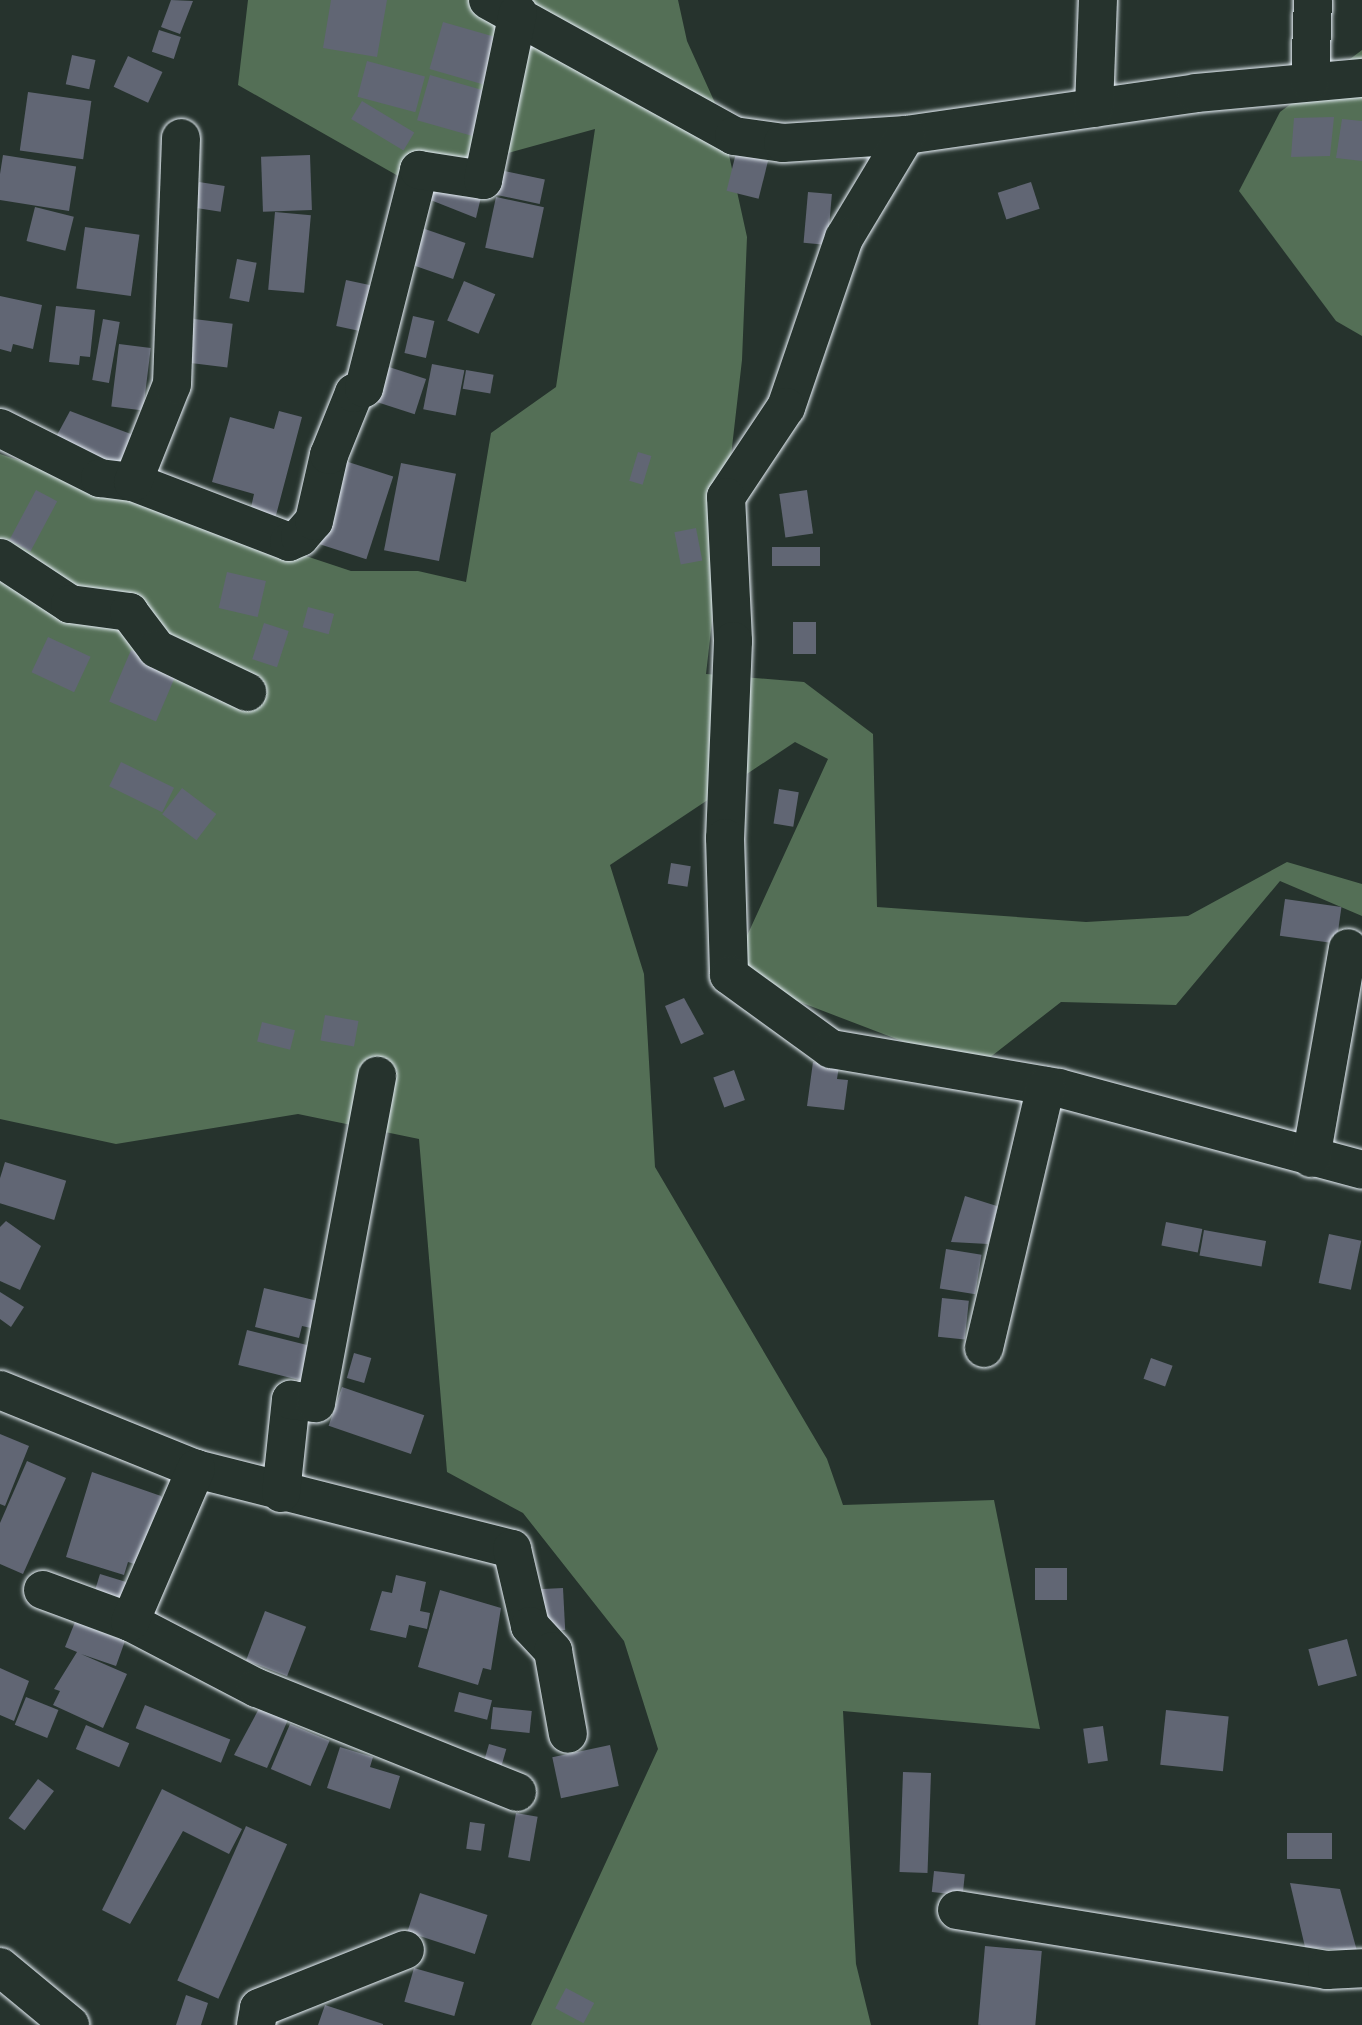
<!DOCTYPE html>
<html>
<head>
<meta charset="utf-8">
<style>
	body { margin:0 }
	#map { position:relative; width:1362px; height:2025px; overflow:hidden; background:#26332d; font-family:"Balsamiq Sans",sans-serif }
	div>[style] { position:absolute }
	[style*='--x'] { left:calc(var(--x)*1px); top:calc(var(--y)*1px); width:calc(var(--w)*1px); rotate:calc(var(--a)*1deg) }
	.green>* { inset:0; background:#546f56 }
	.building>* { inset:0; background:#616674; transform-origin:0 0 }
	.roads { filter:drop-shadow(0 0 2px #e8f1f8) drop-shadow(0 0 2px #e8f1f8) }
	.street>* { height:38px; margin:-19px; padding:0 19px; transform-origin:19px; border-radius:19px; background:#26332d }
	span { translate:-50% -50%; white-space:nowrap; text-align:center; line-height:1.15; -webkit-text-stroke:10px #26332d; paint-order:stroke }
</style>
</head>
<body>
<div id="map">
	<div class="green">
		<i style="clip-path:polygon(248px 0,678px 0,687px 41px,720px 114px,747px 237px,742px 360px,706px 674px,804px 682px,873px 734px,877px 907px,1086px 922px,1188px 916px,1287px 862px,1362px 884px,1362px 916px,1280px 881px,1176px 1005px,1061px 1002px,975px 1069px,729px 975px,828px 759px,795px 742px,610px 865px,644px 974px,655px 1167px,827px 1459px,843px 1505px,994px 1500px,1040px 1729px,843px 1711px,856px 1964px,871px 2025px,531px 2025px,658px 1749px,624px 1641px,523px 1513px,447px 1472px,419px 1139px,298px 1114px,116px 1144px,0 1119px,0 454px,351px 571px,418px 571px,466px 582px,491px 433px,556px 387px,595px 129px,407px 181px,238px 85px)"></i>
		<i style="clip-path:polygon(1362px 50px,1362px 336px,1336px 321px,1239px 191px,1280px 112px)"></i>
	</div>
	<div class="building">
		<i style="clip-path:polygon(171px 0,193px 1px,180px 34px,161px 27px)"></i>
		<i style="clip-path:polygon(331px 0,387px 0,377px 57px,323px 48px)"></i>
		<i style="left:443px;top:22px;width:58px;height:49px;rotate:16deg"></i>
		<i style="left:159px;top:30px;width:23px;height:23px;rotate:18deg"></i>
		<i style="left:72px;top:55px;width:24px;height:30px;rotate:12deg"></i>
		<i style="left:128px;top:56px;width:38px;height:34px;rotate:25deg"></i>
		<i style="left:367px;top:61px;width:60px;height:37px;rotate:15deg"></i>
		<i style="left:430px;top:75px;width:66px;height:47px;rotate:16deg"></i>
		<i style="left:28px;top:92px;width:64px;height:59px;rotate:8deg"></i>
		<i style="left:362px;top:101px;width:61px;height:21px;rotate:31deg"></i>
		<i style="clip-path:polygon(1334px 117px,1330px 156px,1291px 157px,1294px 118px)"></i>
		<i style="clip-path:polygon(1342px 119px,1362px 121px,1362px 161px,1336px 158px)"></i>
		<i style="left:736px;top:153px;width:33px;height:39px;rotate:14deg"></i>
		<i style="left:3px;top:155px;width:74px;height:45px;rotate:9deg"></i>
		<i style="left:310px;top:155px;width:55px;height:49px;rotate:88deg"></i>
		<i style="left:495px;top:169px;width:51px;height:25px;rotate:12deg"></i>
		<i style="left:199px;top:182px;width:26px;height:26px;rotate:9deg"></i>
		<i style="left:1031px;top:182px;width:28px;height:35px;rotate:72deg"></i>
		<i style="clip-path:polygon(426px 183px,481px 197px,476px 218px,423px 197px)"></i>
		<i style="left:808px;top:192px;width:24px;height:51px;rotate:5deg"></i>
		<i style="left:496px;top:197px;width:49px;height:52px;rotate:12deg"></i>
		<i style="left:35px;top:207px;width:40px;height:35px;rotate:14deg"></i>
		<i style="left:275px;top:212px;width:36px;height:78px;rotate:5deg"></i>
		<i style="left:85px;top:227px;width:55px;height:62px;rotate:8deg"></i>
		<i style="left:422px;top:228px;width:46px;height:38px;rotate:19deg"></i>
		<i style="left:237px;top:259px;width:20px;height:40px;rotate:11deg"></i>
		<i style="left:346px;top:280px;width:30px;height:47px;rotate:12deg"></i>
		<i style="left:464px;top:281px;width:34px;height:43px;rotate:23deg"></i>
		<i style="clip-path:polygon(0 296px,42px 305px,33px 349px,13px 344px,11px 352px,0 349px)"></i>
		<i style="clip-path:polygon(56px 306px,95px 310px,90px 357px,80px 356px,79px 365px,49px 362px)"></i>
		<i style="left:413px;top:316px;width:22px;height:38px;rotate:13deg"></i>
		<i style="left:186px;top:318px;width:47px;height:44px;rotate:7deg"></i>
		<i style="left:103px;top:319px;width:17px;height:62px;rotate:10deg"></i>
		<i style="left:119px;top:344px;width:32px;height:63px;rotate:7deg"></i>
		<i style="left:432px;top:364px;width:33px;height:46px;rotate:11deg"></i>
		<i style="left:389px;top:367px;width:39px;height:37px;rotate:18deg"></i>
		<i style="left:466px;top:370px;width:28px;height:19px;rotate:10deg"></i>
		<i style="clip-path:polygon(70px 411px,144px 439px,129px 474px,50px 448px)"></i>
		<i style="clip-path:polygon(279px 411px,302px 417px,275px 519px,250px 512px,254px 494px,212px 482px,230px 417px,274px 429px)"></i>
		<i style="left:638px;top:452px;width:14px;height:30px;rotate:17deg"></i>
		<i style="left:339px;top:459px;width:57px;height:87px;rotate:18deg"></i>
		<i style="left:401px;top:463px;width:56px;height:89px;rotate:11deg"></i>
		<i style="left:36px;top:490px;width:24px;height:57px;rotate:28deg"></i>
		<i style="left:807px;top:490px;width:44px;height:28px;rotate:82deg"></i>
		<i style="left:696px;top:528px;width:33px;height:22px;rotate:79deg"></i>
		<i style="left:772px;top:547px;width:48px;height:19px"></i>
		<i style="left:227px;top:572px;width:40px;height:37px;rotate:13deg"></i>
		<i style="left:308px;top:607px;width:27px;height:21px;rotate:15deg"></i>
		<i style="left:793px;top:622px;width:23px;height:32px"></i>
		<i style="left:264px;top:623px;width:26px;height:38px;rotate:18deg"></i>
		<i style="left:48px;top:637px;width:47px;height:39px;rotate:25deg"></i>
		<i style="left:131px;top:650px;width:51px;height:56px;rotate:23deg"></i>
		<i style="left:121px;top:762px;width:59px;height:27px;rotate:26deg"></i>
		<i style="left:182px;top:788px;width:43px;height:33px;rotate:37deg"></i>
		<i style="left:779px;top:789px;width:20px;height:35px;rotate:9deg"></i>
		<i style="left:671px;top:863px;width:20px;height:21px;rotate:9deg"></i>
		<i style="left:1285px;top:899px;width:57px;height:37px;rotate:8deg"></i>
		<i style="clip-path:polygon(684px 998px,704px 1034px,681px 1044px,665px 1006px)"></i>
		<i style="left:325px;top:1015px;width:34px;height:26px;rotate:10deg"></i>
		<i style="left:262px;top:1022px;width:34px;height:20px;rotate:14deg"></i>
		<i style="clip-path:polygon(813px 1062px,839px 1066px,837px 1079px,848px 1080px,844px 1110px,807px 1106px)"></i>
		<i style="left:734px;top:1070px;width:32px;height:22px;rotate:70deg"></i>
		<i style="left:5px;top:1162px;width:64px;height:41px;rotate:17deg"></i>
		<i style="clip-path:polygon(965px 1196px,1000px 1207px,988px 1244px,951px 1242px)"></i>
		<i style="clip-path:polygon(6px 1221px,41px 1246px,20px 1290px,0 1281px,0 1227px)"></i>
		<i style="left:1166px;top:1222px;width:37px;height:24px;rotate:11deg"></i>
		<i style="left:1204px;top:1230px;width:63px;height:26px;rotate:10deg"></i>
		<i style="left:1329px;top:1234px;width:33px;height:50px;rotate:12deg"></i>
		<i style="left:946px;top:1249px;width:36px;height:40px;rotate:9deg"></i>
		<i style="clip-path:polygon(264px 1288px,318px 1301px,311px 1328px,302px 1326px,299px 1338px,255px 1327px)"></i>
		<i style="clip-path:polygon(0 1292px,24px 1307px,11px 1327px,0 1319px)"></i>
		<i style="left:942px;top:1298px;width:27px;height:39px;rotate:6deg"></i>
		<i style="left:247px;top:1330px;width:69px;height:36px;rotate:14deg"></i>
		<i style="left:354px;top:1353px;width:18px;height:26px;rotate:16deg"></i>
		<i style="left:1151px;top:1358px;width:23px;height:22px;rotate:20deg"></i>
		<i style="left:342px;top:1387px;width:87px;height:41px;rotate:19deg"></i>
		<i style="clip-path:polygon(0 1434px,29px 1446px,5px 1506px,0 1504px)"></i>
		<i style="clip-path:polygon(27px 1461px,66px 1478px,23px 1574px,0 1564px,0 1523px)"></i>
		<i style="clip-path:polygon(92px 1472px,161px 1496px,168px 1512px,151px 1569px,128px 1562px,124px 1575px,66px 1557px)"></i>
		<i style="left:1035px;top:1568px;width:32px;height:32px"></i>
		<i style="left:100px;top:1574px;width:41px;height:27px;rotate:17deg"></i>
		<i style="clip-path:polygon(396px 1575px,426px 1582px,420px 1611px,430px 1613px,427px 1629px,409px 1625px,406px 1638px,370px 1630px,382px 1591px,392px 1593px)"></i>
		<i style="left:563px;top:1588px;width:42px;height:35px;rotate:87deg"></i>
		<i style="clip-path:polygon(440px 1590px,501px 1608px,491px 1670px,483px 1668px,478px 1685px,418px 1667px)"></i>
		<i style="left:265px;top:1611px;width:44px;height:53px;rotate:21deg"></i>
		<i style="clip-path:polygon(75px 1622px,125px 1641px,116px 1666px,81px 1654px,127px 1674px,103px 1728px,53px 1705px,60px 1691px,54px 1689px,77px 1652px,65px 1647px)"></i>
		<i style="left:1347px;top:1639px;width:38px;height:40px;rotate:75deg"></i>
		<i style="clip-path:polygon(0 1668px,29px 1681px,14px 1721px,0 1715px)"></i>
		<i style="left:459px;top:1692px;width:34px;height:20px;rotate:14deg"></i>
		<i style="left:26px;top:1697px;width:35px;height:30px;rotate:22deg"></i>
		<i style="clip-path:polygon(262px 1703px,290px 1715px,267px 1768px,234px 1755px)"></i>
		<i style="left:145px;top:1705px;width:92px;height:25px;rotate:22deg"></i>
		<i style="left:493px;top:1707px;width:39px;height:22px;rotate:6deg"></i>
		<i style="left:1166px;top:1710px;width:63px;height:55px;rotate:6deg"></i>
		<i style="left:290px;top:1724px;width:43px;height:49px;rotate:23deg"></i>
		<i style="left:86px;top:1725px;width:47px;height:26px;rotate:23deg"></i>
		<i style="left:1103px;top:1726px;width:35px;height:20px;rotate:82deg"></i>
		<i style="left:489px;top:1744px;width:18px;height:24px;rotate:16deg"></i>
		<i style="left:610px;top:1745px;width:42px;height:59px;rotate:78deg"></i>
		<i style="clip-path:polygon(340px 1747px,373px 1757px,370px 1767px,400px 1776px,390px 1809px,327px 1788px)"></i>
		<i style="left:903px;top:1772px;width:28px;height:100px;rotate:2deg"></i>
		<i style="left:38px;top:1779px;width:20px;height:49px;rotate:37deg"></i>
		<i style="clip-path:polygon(162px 1789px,242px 1829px,229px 1854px,183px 1831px,130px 1924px,102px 1910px)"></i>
		<i style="left:516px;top:1813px;width:22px;height:45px;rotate:10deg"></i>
		<i style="left:470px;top:1822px;width:15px;height:27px;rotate:8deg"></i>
		<i style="left:246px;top:1826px;width:45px;height:169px;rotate:24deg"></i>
		<i style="left:1287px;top:1833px;width:45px;height:26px"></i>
		<i style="left:934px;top:1871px;width:31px;height:21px;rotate:6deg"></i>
		<i style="clip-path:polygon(1290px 1883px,1340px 1889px,1357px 1951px,1305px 1947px)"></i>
		<i style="left:420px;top:1893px;width:71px;height:41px;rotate:18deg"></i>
		<i style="left:985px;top:1946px;width:57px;height:79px;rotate:5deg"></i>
		<i style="left:414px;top:1968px;width:52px;height:35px;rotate:16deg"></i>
		<i style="left:566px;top:1988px;width:32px;height:23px;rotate:28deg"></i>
		<i style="clip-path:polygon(186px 1995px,208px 2003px,201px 2025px,176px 2025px)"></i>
		<i style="clip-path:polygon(325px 2005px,383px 2024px,383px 2025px,318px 2025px)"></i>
	</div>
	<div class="roads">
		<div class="street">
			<i style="--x:488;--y:0;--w:281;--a:28.9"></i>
			<i style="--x:734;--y:136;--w:49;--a:8.1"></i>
			<i style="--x:783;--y:143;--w:123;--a:-3.7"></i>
			<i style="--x:906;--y:135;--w:293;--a:-8.2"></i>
			<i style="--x:1196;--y:93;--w:167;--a:-5.2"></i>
			<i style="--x:1310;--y:81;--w:81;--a:-87.9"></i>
			<i style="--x:1094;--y:108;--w:108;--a:-87.9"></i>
			<i style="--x:906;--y:135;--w:120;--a:121"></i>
			<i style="--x:844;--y:238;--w:179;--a:108.9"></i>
			<i style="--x:786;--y:407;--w:108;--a:123.7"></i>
			<i style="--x:726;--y:497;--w:144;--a:87.2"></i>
			<i style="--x:733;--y:641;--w:197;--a:92.3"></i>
			<i style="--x:725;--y:838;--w:137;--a:88.3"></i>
			<i style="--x:729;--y:975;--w:126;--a:36"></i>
			<i style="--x:831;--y:1049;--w:231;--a:9.7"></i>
			<i style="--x:1059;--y:1088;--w:314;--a:15.1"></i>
			<i style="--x:0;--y:428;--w:112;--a:26.6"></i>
			<i style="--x:100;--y:478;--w:33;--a:7"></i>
			<i style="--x:133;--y:482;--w:167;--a:21"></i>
			<i style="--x:289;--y:542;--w:12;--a:-24"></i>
			<i style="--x:300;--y:537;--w:21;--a:-49"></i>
			<i style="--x:314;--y:521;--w:68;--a:-77.2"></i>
			<i style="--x:329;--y:455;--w:67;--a:-68"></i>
			<i style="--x:354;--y:393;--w:11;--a:-27"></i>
			<i style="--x:364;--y:388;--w:225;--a:-75.8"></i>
			<i style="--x:419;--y:170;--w:65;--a:8.9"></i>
			<i style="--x:483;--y:180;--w:171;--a:-78.2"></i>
			<i style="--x:133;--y:482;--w:105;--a:-68.3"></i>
			<i style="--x:172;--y:384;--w:246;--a:-87.9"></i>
			<i style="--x:0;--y:558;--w:84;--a:33.3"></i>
			<i style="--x:70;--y:604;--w:60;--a:7.7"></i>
			<i style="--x:129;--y:612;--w:46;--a:52.9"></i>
			<i style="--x:157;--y:649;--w:100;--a:25.5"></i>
			<i style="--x:1311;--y:1158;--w:213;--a:-80"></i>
			<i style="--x:984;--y:1348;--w:269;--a:-76.7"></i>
			<i style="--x:0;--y:1390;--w:211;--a:22"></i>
			<i style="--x:196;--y:1469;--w:326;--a:14.2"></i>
			<i style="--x:512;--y:1549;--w:79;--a:76.8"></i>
			<i style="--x:530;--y:1626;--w:34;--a:47"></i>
			<i style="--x:553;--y:1651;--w:84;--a:79.8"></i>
			<i style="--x:281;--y:1493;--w:94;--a:-83.9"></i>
			<i style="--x:291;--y:1400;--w:25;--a:7"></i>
			<i style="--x:316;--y:1403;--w:333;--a:-79.4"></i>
			<i style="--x:43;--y:1590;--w:93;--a:20.2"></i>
			<i style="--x:130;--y:1622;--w:143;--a:27.5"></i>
			<i style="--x:257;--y:1688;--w:280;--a:21.8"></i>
			<i style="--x:130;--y:1622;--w:167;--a:-66.7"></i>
			<i style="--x:957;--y:1910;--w:375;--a:9.2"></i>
			<i style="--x:1327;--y:1970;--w:35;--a:-3"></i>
			<i style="--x:0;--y:1967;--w:91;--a:39.6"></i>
			<i style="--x:256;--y:2025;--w:17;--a:-80"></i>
			<i style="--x:259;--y:2008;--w:157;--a:-21.7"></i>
		</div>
	</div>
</div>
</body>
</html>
